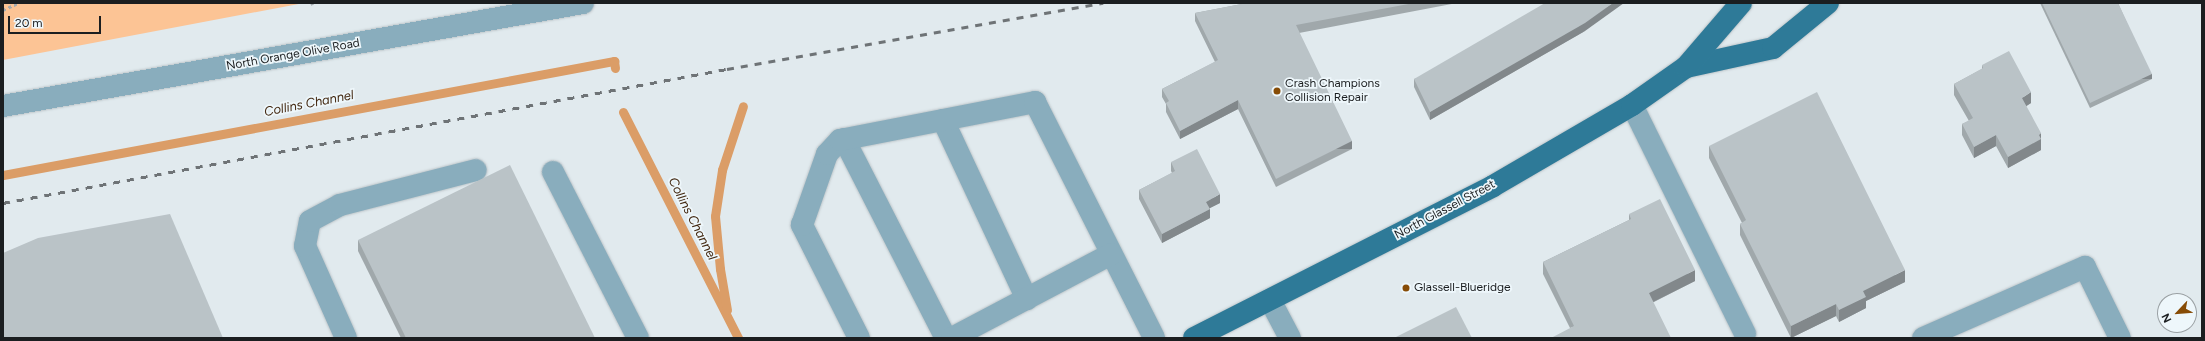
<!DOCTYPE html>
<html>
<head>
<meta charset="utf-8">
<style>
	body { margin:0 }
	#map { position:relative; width:2205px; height:341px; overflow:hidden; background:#e1eaee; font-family:Figtree,sans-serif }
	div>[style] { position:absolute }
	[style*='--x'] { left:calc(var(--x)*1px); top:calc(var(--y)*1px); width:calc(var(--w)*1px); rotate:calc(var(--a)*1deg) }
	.green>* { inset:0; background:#fcc495 }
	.stream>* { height:9px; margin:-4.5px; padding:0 4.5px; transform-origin:4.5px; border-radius:4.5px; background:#db9d67 }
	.path>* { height:2.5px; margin-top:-1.25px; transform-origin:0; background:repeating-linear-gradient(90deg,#a3aaae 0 3px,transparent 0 6px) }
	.roads { filter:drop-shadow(0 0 1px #bdc5c9) drop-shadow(0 0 1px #bdc5c9) }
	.minor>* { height:22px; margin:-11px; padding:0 11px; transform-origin:11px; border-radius:11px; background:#89adbd }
	.major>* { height:22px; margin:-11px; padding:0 11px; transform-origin:11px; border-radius:11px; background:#2e7a98 }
	.rail>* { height:3px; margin-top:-1.5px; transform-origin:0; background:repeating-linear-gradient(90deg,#6e7376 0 7px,transparent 0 14px) }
	.wall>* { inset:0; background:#a0a8ab }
	.shaded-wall>* { inset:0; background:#82888b; transform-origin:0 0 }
	.building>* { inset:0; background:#bac3c7 }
	.dots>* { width:11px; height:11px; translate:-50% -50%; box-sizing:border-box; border:2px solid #eef7fb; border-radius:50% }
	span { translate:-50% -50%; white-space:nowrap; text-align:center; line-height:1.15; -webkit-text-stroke:3.5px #eef7fb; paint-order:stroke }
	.street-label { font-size:12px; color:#1b1e20 }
	.poi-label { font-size:12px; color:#1b1e20 }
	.left { translate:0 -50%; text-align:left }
	.water-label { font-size:13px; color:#442a13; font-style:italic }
	.frame { position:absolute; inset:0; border:4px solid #1b1e20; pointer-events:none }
	.north { position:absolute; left:2157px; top:293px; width:40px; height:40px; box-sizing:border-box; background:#eef7fb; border:1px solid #9aa0a3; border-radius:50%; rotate:244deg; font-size:11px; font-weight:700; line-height:16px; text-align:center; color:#1b1e20 }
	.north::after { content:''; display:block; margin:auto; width:14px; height:18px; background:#874c06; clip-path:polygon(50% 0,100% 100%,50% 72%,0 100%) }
	.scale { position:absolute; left:8px; top:16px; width:93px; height:18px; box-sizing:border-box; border:2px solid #1b1e20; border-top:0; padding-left:5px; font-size:12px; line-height:14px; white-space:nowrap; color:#1b1e20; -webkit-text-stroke:3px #eef7fb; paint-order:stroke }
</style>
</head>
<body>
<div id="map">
	<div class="green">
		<i style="clip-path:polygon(3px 3px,304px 3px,3px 60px)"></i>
	</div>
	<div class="stream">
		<i style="--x:623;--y:112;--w:254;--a:63"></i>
		<i style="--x:3;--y:175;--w:622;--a:-10.57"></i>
		<i style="--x:614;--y:61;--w:7;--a:82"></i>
		<i style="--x:727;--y:310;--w:42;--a:-99.7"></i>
		<i style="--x:720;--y:269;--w:53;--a:-95.4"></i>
		<i style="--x:715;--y:216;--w:47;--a:-81.3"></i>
		<i style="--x:722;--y:170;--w:67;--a:-71.8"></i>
	</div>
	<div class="path">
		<i style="--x:312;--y:3;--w:2;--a:63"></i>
		<i style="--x:3;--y:10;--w:17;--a:-25"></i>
	</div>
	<div class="roads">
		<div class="minor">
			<i style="--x:1632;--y:105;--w:255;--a:63.7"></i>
			<i style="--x:3;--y:106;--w:589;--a:-10.07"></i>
			<i style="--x:943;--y:120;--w:198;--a:64.9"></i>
			<i style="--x:844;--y:139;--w:224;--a:62.9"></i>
			<i style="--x:553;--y:172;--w:186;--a:62.9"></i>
			<i style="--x:1270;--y:300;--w:43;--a:62.2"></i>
			<i style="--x:346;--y:338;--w:101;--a:-114"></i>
			<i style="--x:305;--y:246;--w:25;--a:-79"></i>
			<i style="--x:310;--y:221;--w:34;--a:-28"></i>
			<i style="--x:340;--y:205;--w:140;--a:-14.4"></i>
			<i style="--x:859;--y:338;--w:127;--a:-116.8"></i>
			<i style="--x:802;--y:225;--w:75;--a:-70.6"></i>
			<i style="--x:827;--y:154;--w:19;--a:-47"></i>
			<i style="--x:840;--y:140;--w:199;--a:-11"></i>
			<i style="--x:1035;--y:102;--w:264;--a:63.2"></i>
			<i style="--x:952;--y:338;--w:180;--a:-27.8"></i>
			<i style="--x:1923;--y:338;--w:177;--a:-23.7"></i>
			<i style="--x:2085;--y:267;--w:79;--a:63.8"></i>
		</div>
		<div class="major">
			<i style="--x:1686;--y:67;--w:89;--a:-12.3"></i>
			<i style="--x:1773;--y:48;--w:71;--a:-39.3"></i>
			<i style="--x:1194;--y:338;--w:335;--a:-26.9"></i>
			<i style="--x:1493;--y:186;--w:161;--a:-30.2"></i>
			<i style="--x:1632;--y:105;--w:66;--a:-35.1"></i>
			<i style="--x:1686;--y:67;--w:84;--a:-49.3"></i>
		</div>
	</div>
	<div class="rail">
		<i style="--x:3;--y:203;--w:736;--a:-10.49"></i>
		<i style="--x:727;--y:69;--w:382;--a:-10"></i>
	</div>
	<div class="wall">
		<i style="clip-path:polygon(1247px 3px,1457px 3px,1299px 33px,1352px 149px,1276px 187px,1238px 109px,1180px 139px,1166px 112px,1166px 104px,1162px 97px,1162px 89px,1215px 62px,1195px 21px,1195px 13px)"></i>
		<i style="clip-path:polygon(2040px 3px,2118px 3px,2152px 79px,2090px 108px)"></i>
		<i style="clip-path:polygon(1585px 31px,1430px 120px,1414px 87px,1414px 79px)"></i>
		<i style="clip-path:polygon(1982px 65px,2031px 103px,2026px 106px,2041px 144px,2041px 150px,2008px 168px,1996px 146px,1974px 158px,1962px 135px,1962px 124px,1969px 121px,1954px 95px,1954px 84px,1982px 69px)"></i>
		<i style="clip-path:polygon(1709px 146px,1905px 282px,1866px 301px,1866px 308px,1839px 322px,1836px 316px,1791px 338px,1740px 235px,1740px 224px,1742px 223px,1709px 158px)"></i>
		<i style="clip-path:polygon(1171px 162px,1220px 203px,1210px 208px,1210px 218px,1162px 243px,1139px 199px,1139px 190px,1172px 173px,1171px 171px)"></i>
		<i style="clip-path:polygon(1629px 214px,1695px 281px,1654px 302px,1570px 328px,1543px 274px,1543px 262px,1629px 220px)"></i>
		<i style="clip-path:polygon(358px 240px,595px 338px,401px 338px,358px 251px)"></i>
	</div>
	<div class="shaded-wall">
		<i style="clip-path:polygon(1613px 3px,1624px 3px,1585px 31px,1430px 120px,1430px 112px)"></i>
		<i style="left:2152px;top:74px;width:5px;height:68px;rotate:90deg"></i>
		<i style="clip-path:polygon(2031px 92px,2031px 103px,2022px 109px,2022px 98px)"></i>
		<i style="clip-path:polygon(1238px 100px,1238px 109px,1180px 139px,1180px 131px)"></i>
		<i style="clip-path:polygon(2041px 133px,2041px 150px,2008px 168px,2008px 157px)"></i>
		<i style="clip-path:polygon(1996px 135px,1996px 146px,1974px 158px,1974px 147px)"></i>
		<i style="left:1352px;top:141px;width:8px;height:85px;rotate:90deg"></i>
		<i style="clip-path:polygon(1220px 194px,1220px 203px,1206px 210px,1206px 202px)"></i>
		<i style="clip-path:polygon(1210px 209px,1210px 218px,1162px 243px,1162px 234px)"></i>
		<i style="clip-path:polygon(1695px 270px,1695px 281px,1649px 304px,1649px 293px)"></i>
		<i style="clip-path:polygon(1905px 270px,1905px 282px,1866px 301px,1866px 308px,1839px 322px,1839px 310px,1863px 291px)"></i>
		<i style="clip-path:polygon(1836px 304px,1836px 316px,1791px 338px,1791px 326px)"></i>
	</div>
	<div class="building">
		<i style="clip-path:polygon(1247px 3px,1414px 3px,1296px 25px,1352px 141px,1276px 179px,1238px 100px,1180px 131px,1166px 103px,1169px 101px,1162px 89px,1218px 60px,1195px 13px)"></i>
		<i style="clip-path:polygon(1545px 3px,1613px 3px,1585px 23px,1430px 112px,1414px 79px)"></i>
		<i style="clip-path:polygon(2042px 3px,2118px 3px,2152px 74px,2090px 103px)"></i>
		<i style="clip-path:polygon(2009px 51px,2031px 92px,2022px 98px,2041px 133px,2039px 135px,2041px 139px,2008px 157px,1996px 135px,1974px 147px,1962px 124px,1973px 118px,1954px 84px,1983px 68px,1982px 65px)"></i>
		<i style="clip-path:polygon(1817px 92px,1905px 270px,1863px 291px,1866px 297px,1839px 310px,1836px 304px,1791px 326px,1740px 224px,1746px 220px,1709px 146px)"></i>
		<i style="clip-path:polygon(1197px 149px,1220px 194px,1206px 202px,1210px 209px,1162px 234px,1139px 190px,1175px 171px,1171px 162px)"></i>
		<i style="clip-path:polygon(510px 165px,595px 338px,406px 338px,358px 240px)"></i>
		<i style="clip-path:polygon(1660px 199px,1695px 270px,1649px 293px,1671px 338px,1551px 338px,1574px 326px,1543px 262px,1631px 219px,1629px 214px)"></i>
		<i style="clip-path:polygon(170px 214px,223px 338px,3px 338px,3px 253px,38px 238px)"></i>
		<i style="clip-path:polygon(1456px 307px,1472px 338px,1394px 338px)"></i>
	</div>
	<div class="dots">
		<i style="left:1277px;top:91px;background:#874c06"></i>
		<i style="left:1406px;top:288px;background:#874c06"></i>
	</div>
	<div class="street-label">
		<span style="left:293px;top:55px;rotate:-10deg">North Orange Olive Road</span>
		<span style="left:1445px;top:210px;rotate:-28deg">North Glassell Street</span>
	</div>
	<div class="poi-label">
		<span class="left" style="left:1285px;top:91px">Crash Champions<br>Collision Repair</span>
		<span class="left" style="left:1414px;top:288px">Glassell-Blueridge</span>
	</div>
	<div class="water-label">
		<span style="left:309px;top:104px;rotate:-11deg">Collins Channel</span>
		<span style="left:692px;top:219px;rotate:63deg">Collins Channel</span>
	</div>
	<div class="frame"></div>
	<div class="north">N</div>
	<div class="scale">20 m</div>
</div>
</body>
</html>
